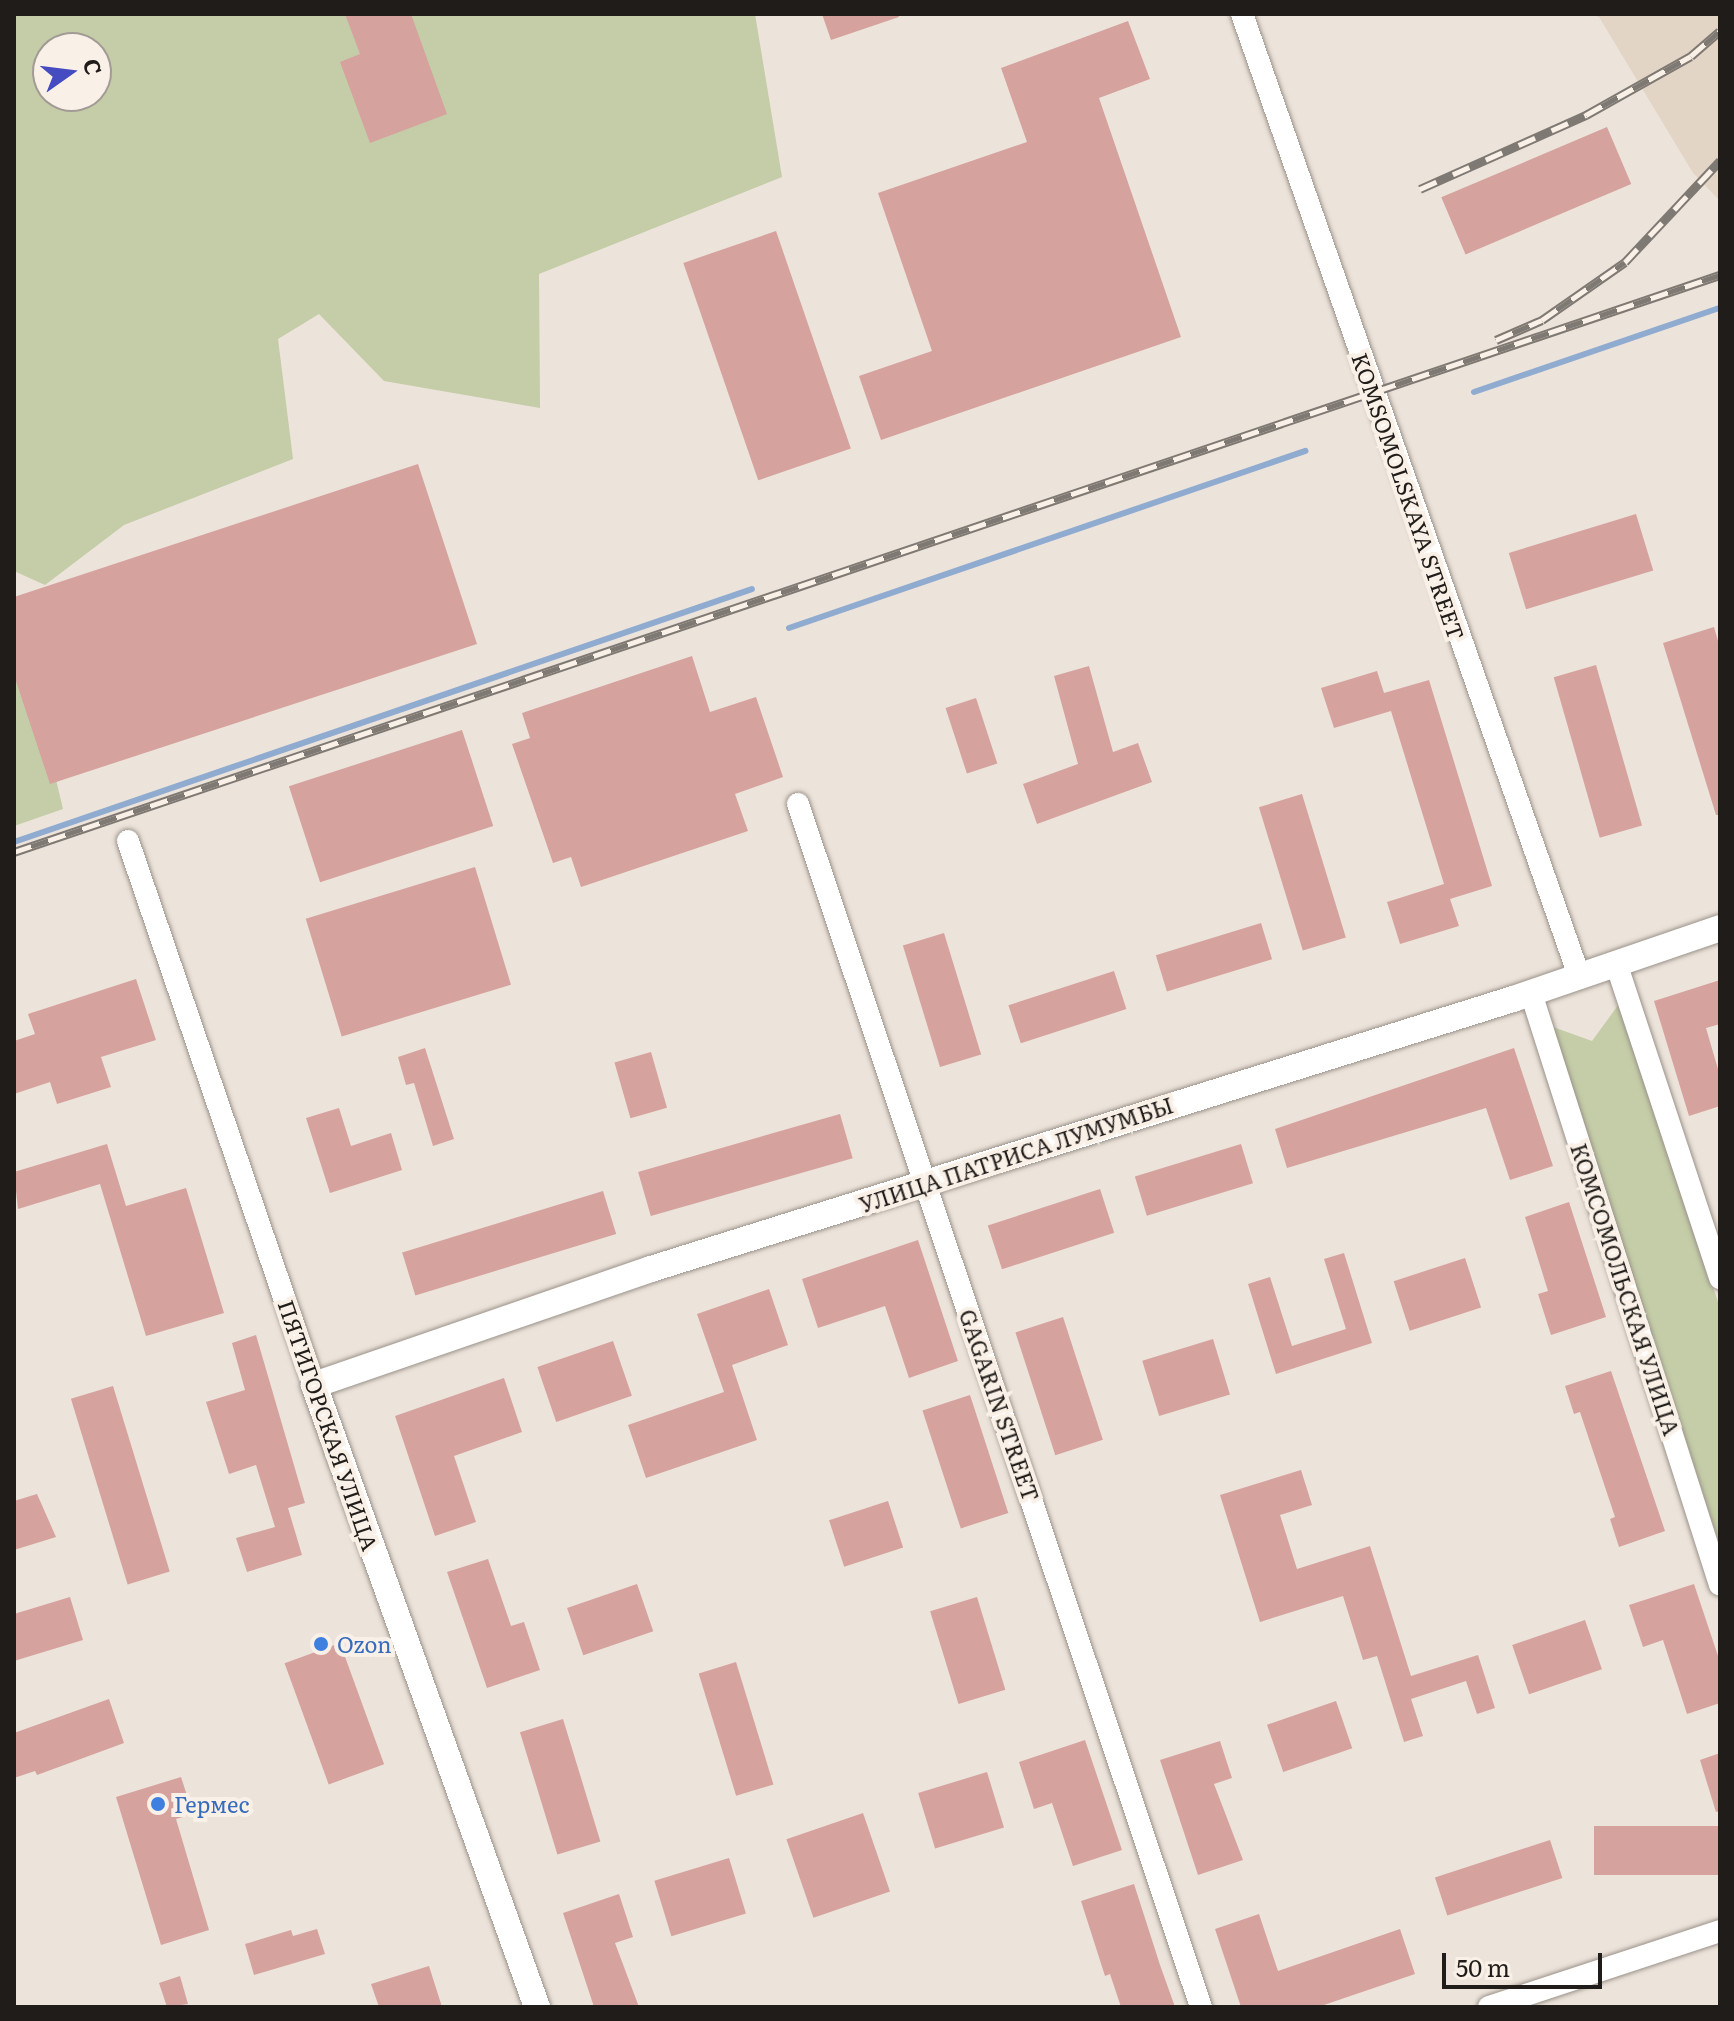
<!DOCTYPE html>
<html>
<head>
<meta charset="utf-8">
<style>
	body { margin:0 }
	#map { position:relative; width:1734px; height:2021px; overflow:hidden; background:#ece3da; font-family:Literata,serif }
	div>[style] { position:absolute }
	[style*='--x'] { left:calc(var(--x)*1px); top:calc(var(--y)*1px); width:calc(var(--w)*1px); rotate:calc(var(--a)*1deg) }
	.built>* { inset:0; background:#e3d5c6 }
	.green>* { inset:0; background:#c4cda7 }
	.stream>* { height:6px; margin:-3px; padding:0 3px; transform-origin:3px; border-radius:3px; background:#90abd0 }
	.building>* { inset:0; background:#d6a29e; transform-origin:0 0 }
	.roads { filter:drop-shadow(0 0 2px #9a928a) drop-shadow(0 0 2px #9a928a) }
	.minor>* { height:22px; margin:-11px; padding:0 11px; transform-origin:11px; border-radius:11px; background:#fff }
	.tertiary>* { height:26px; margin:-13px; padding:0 13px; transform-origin:13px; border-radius:13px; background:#fff }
	.rail>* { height:9px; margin-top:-4.5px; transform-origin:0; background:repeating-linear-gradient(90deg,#f9f0e7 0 18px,#7f7973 0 36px); box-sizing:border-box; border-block:2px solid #7f7973 }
	.dots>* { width:22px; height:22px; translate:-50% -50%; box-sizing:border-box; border:4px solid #f9f0e7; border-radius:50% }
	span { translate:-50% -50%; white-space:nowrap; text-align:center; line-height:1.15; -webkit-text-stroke:8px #f9f0e7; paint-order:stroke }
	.street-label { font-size:22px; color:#201c19 }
	.shop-label { font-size:22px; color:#366cbe }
	.left { translate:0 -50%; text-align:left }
	.frame { position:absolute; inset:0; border:16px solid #201c19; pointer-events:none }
	.north { position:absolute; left:32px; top:32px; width:80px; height:80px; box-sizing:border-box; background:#f9f0e7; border:2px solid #a29b95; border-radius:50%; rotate:76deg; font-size:22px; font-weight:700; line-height:32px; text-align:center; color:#201c19 }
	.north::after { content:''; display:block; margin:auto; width:28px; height:36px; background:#454bc0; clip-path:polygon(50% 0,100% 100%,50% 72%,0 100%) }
	.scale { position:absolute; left:1442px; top:1953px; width:160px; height:36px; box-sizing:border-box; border:4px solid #201c19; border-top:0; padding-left:10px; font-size:24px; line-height:28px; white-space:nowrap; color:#201c19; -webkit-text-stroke:6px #f9f0e7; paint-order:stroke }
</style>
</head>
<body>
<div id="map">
	<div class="built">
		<i style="clip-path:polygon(1589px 14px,1720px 14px,1720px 201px,1693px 173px,1599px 17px)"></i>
	</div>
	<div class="green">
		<i style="clip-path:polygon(evenodd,14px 14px,755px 14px,782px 177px,539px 274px,540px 408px,384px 381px,319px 314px,278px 339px,293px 459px,124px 525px,45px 585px,14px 571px,14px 14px,48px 48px,96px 48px,96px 96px,48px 96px,48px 48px)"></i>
		<i style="clip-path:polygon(14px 603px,63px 809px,14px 826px)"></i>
		<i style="clip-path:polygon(1619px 1004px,1720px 1308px,1720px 1546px,1553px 1027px,1592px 1041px)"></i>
	</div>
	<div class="stream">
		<i style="--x:1474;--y:392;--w:260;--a:-18.9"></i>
		<i style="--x:789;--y:628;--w:546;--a:-18.93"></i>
		<i style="--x:14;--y:842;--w:780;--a:-18.92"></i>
	</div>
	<div class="building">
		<i style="clip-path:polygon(345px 14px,411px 14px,447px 114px,370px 143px,340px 62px,360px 54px)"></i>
		<i style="clip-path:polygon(822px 14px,898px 14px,899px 17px,831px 40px)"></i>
		<i style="clip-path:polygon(1128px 21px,1150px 79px,1099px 98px,1181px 337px,881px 440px,859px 376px,932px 351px,878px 193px,1027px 142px,1001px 68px)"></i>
		<i style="left:1607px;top:127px;width:62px;height:180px;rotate:67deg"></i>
		<i style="left:776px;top:231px;width:230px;height:98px;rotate:71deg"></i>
		<i style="clip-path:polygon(418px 464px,477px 644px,50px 784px,14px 675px,14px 597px)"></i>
		<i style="left:1636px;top:514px;width:59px;height:133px;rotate:73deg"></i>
		<i style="clip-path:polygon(1714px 627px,1720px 648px,1720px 815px,1716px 815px,1663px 643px)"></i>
		<i style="clip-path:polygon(692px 656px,710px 712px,756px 697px,783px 777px,735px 794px,748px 831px,581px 887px,571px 857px,553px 863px,512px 744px,530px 738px,522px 713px)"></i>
		<i style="left:1596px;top:665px;width:167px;height:44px;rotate:74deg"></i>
		<i style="clip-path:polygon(1089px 666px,1113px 752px,1138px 743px,1152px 782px,1037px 824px,1023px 784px,1078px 764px,1054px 676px)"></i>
		<i style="clip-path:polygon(1377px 671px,1384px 693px,1429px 680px,1492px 886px,1450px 899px,1459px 926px,1400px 944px,1387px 902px,1444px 884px,1391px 711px,1334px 728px,1321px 688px)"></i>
		<i style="left:976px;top:698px;width:69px;height:32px;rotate:72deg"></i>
		<i style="left:462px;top:730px;width:101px;height:182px;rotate:72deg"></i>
		<i style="left:1302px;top:794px;width:150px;height:45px;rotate:73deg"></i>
		<i style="left:475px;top:867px;width:123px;height:177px;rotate:73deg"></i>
		<i style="left:1261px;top:923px;width:38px;height:110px;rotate:73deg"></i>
		<i style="left:944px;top:933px;width:127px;height:43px;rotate:73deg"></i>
		<i style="left:1114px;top:971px;width:40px;height:111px;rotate:72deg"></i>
		<i style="clip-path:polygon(136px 979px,156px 1040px,101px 1057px,111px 1087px,57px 1104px,50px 1082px,14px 1094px,14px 1041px,35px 1034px,28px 1014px)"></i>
		<i style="clip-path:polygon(1720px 980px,1720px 1024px,1706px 1028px,1720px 1076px,1720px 1106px,1689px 1116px,1654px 1001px)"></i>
		<i style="clip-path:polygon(425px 1048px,454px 1139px,433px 1146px,414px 1083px,406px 1085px,398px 1057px)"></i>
		<i style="clip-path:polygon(1514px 1048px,1553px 1166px,1510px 1180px,1486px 1108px,1287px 1168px,1275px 1129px)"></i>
		<i style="left:651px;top:1052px;width:58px;height:38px;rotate:74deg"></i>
		<i style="clip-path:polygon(339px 1108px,351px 1146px,391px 1133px,402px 1170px,330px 1193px,306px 1118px)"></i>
		<i style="left:840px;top:1114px;width:46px;height:210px;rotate:74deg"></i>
		<i style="clip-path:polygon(107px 1144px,126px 1206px,186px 1188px,224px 1313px,146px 1336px,100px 1184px,18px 1209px,14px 1172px)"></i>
		<i style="left:1241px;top:1144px;width:41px;height:111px;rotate:73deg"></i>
		<i style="left:1100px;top:1189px;width:46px;height:118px;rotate:72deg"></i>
		<i style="left:603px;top:1191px;width:45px;height:210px;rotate:73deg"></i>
		<i style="clip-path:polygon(1569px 1202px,1606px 1317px,1551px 1335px,1538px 1294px,1548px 1291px,1525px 1217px)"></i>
		<i style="clip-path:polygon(918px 1240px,958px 1361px,909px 1378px,885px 1306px,818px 1328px,802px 1279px)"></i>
		<i style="clip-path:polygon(1344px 1253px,1372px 1343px,1276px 1374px,1248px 1284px,1270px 1277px,1292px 1346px,1346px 1329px,1324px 1259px)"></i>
		<i style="left:1465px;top:1258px;width:52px;height:75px;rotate:72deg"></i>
		<i style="clip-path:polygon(769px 1289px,788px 1345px,732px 1365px,757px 1440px,646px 1478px,628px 1425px,724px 1392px,697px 1314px)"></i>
		<i style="left:1063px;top:1317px;width:129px;height:50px;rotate:72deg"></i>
		<i style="clip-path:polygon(256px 1335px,305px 1503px,288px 1508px,302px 1555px,247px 1572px,236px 1538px,275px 1527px,256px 1465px,229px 1474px,206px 1402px,245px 1390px,232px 1343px)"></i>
		<i style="left:1213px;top:1339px;width:58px;height:74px;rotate:73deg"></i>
		<i style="left:613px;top:1341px;width:58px;height:80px;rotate:71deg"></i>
		<i style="clip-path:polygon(1611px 1371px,1665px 1531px,1619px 1547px,1610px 1519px,1615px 1517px,1580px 1412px,1574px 1414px,1565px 1386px)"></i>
		<i style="clip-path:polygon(504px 1378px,522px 1432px,454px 1456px,476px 1522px,435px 1536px,395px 1416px)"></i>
		<i style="left:113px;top:1386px;width:194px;height:44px;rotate:73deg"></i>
		<i style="left:970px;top:1395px;width:124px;height:50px;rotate:72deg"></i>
		<i style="clip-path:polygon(1301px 1470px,1312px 1505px,1280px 1515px,1297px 1569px,1370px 1546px,1411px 1676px,1478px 1655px,1495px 1708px,1477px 1714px,1466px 1681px,1411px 1699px,1423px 1736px,1404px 1742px,1377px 1656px,1363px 1660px,1343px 1596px,1260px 1622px,1220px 1495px)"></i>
		<i style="clip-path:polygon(37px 1494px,56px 1537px,14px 1550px,14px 1501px)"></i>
		<i style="left:888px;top:1501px;width:49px;height:62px;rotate:72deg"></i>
		<i style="clip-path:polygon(488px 1559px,511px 1626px,524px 1622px,540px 1670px,487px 1688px,447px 1572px)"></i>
		<i style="left:637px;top:1584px;width:50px;height:74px;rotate:71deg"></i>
		<i style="clip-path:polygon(1694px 1584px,1720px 1662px,1720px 1703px,1687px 1714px,1663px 1640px,1643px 1647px,1629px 1605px)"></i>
		<i style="clip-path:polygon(70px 1597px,83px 1640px,14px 1661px,14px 1614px)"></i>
		<i style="left:977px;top:1597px;width:97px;height:49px;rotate:73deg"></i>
		<i style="left:1585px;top:1620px;width:52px;height:77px;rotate:71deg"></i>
		<i style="left:340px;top:1643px;width:129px;height:59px;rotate:70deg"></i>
		<i style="left:736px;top:1662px;width:128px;height:39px;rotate:73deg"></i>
		<i style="clip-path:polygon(109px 1699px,124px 1743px,37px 1775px,35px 1771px,14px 1778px,14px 1733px)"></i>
		<i style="left:1336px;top:1701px;width:50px;height:73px;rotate:71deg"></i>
		<i style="left:563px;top:1719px;width:128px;height:45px;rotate:73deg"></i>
		<i style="clip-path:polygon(1085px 1740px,1122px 1850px,1073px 1866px,1052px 1803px,1034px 1809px,1019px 1762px)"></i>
		<i style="clip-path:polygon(1220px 1741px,1232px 1778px,1214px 1784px,1243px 1860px,1198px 1875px,1160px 1760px)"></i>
		<i style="clip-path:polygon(1720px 1753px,1720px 1811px,1716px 1812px,1700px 1760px)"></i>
		<i style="left:987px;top:1772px;width:58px;height:72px;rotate:73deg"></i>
		<i style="clip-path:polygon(181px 1777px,193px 1814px,176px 1819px,209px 1930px,161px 1945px,116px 1797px)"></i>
		<i style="left:863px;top:1813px;width:83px;height:81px;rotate:71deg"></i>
		<i style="left:1720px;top:1826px;width:49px;height:126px;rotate:90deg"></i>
		<i style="left:1550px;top:1840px;width:40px;height:121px;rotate:72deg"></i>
		<i style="left:729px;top:1858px;width:58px;height:78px;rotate:73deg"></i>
		<i style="clip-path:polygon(1134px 1884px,1160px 1965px,1175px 2007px,1121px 2007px,1110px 1974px,1105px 1976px,1081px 1901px)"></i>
		<i style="clip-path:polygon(619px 1894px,633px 1937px,615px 1943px,639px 2007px,594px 2007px,563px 1913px)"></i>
		<i style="clip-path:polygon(1259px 1914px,1278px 1971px,1400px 1929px,1415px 1974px,1318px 2007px,1241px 2007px,1215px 1929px)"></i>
		<i style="clip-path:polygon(317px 1929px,325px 1954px,254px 1975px,245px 1944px,291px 1930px,293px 1936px)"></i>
		<i style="clip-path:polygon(429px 1966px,442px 2007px,379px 2007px,371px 1984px)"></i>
		<i style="clip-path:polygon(180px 1976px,188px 2004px,167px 2007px,159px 1983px)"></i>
	</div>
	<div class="roads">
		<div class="minor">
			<i style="--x:1242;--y:14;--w:1019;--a:70.69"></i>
			<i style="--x:798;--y:804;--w:1269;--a:71.48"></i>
			<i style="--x:128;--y:841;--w:575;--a:71.12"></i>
			<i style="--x:1616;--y:963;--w:332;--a:71.7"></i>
			<i style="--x:1531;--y:993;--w:621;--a:72.29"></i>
			<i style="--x:1489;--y:2007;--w:243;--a:-18.2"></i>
		</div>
		<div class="tertiary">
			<i style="--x:537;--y:2007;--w:661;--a:-109.72"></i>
			<i style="--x:314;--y:1385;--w:356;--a:-19"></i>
			<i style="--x:651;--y:1269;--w:903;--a:-17.39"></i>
			<i style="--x:1513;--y:999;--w:219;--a:-18.9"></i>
		</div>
	</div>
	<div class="rail">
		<i style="--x:1420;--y:189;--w:182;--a:-24"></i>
		<i style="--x:1586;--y:115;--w:120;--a:-29.3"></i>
		<i style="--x:1691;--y:56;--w:38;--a:-41"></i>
		<i style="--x:1496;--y:340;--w:50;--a:-23.5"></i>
		<i style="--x:1542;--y:320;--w:101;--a:-34.9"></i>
		<i style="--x:1625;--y:262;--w:139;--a:-46.8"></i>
		<i style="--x:14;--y:852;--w:1801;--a:-18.69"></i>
	</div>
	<div class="dots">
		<i style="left:321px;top:1644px;background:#3f7fe0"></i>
		<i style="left:158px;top:1804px;background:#3f7fe0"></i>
	</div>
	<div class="street-label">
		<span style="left:1409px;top:496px;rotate:71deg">KOMSOMOLSKAYA STREET</span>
		<span style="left:1016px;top:1154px;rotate:-18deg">УЛИЦА ПАТРИСА ЛУМУМБЫ</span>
		<span style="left:1626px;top:1289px;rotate:72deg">КОМСОМОЛЬСКАЯ УЛИЦА</span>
		<span style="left:1000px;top:1405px;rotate:71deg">GAGARIN STREET</span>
		<span style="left:329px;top:1425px;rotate:71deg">ПЯТИГОРСКАЯ УЛИЦА</span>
	</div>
	<div class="shop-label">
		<span class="left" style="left:337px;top:1644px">Ozon</span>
		<span class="left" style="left:174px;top:1804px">Гермес</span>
	</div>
	<div class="frame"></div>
	<div class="north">С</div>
	<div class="scale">50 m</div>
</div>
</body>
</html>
